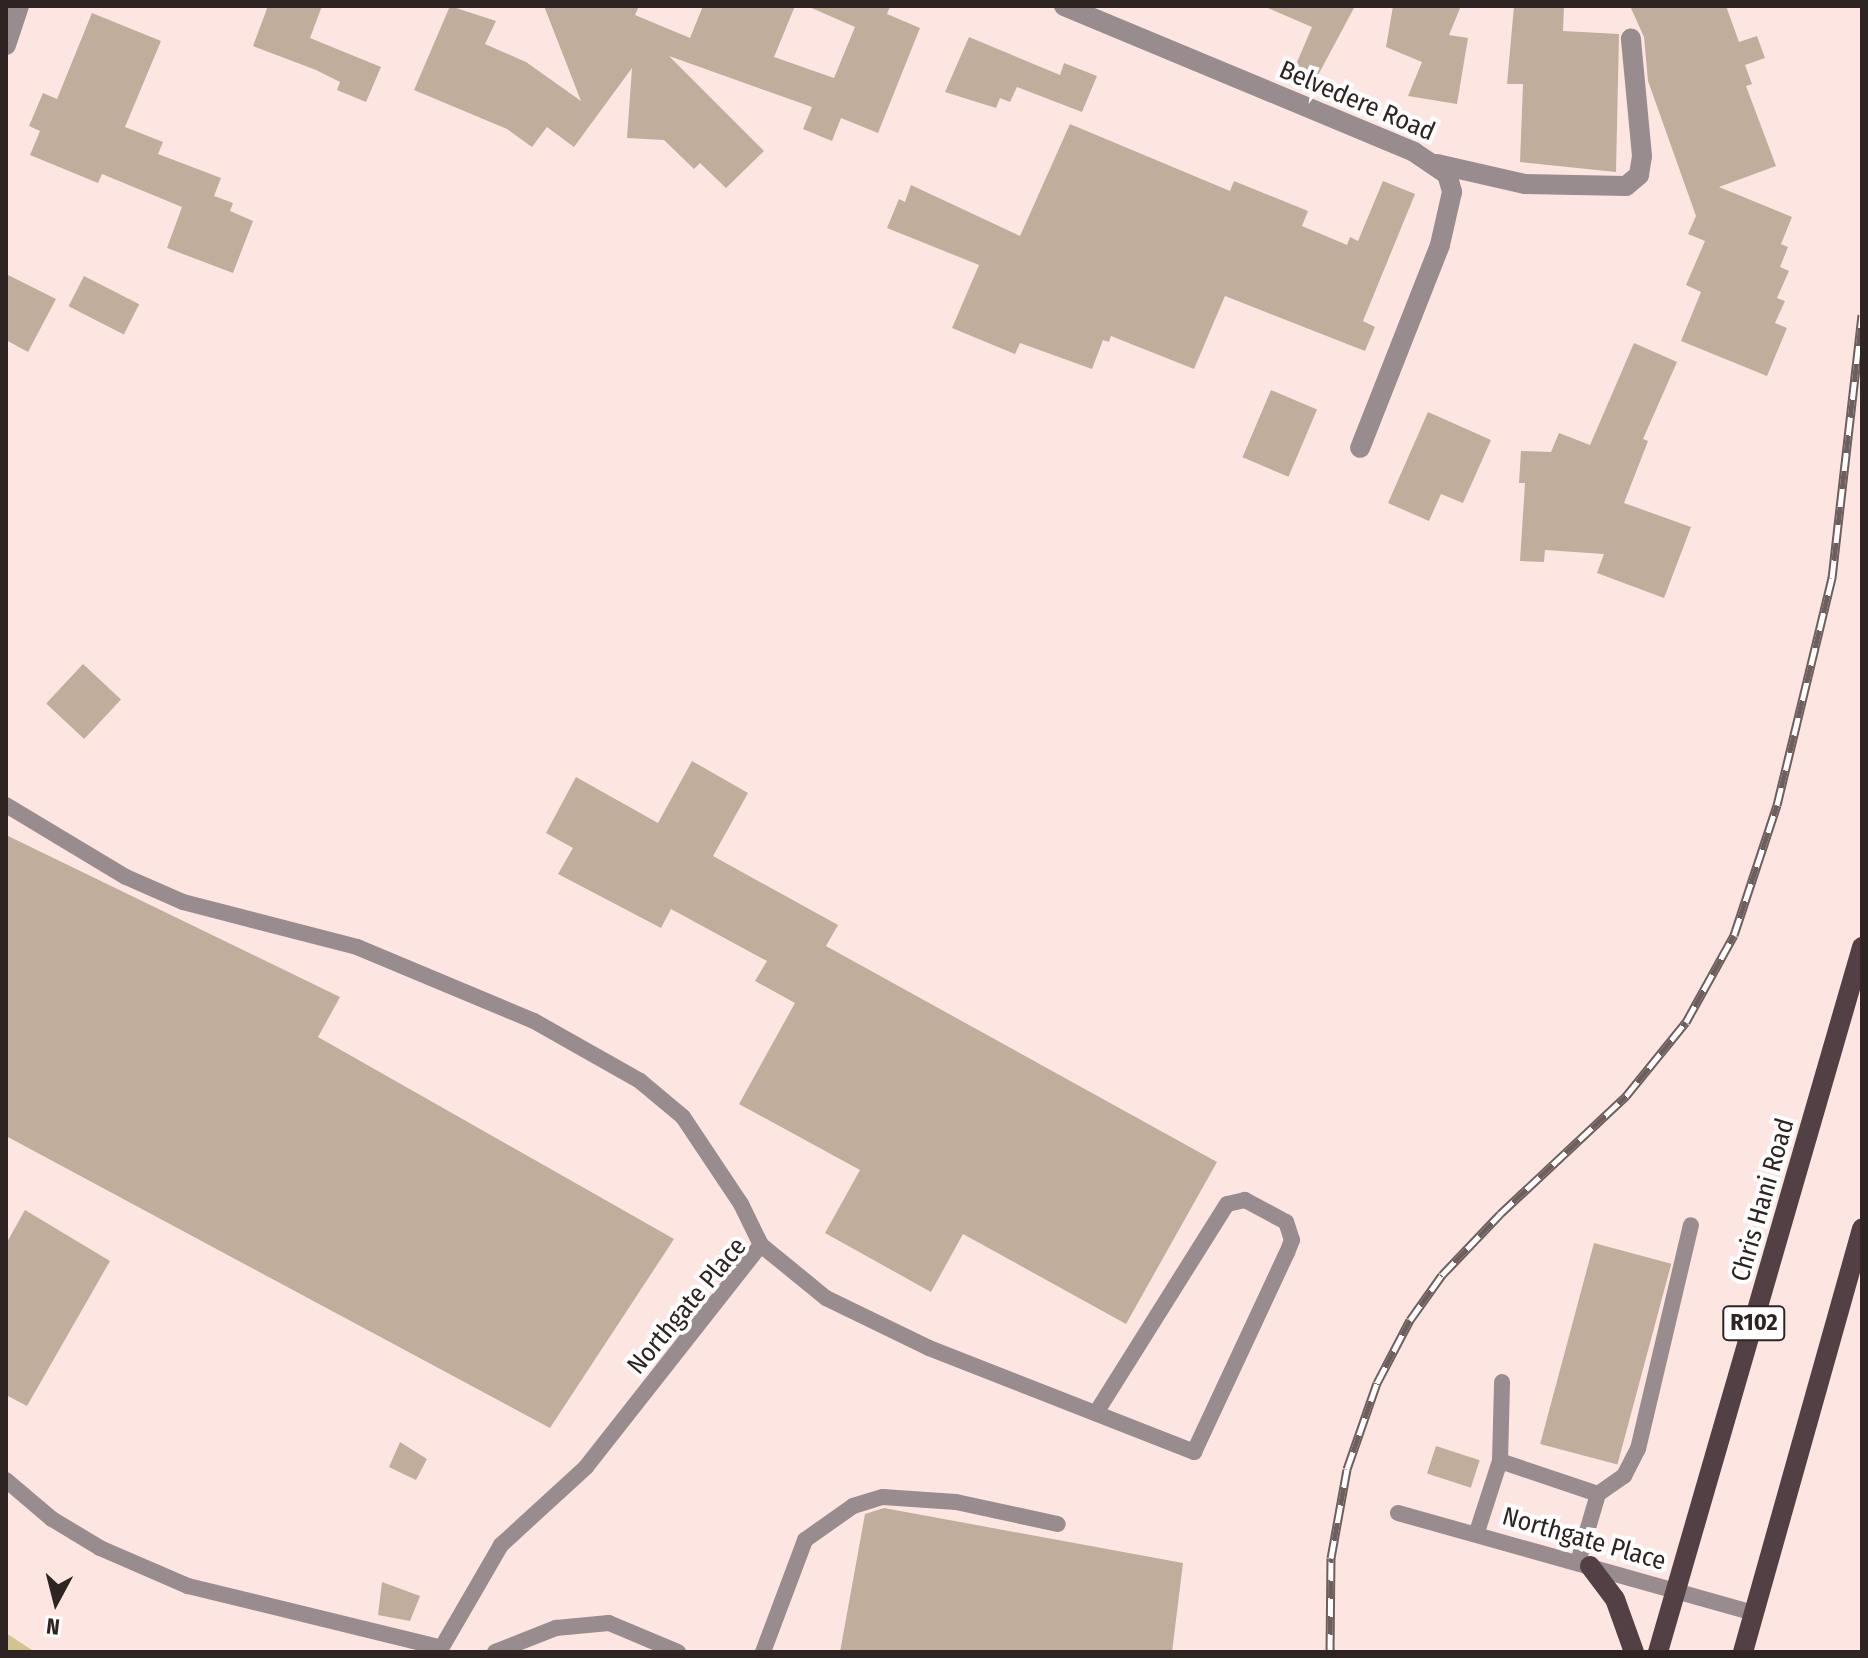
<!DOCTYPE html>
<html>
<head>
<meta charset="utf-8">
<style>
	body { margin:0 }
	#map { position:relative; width:1868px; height:1658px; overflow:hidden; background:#fde6e1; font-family:"Fira Sans Condensed",sans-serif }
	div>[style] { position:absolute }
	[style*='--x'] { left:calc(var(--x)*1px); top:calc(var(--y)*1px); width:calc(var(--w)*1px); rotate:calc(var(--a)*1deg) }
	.green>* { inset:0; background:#d2c48d }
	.building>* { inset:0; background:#c1ad9c; transform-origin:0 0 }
	.lane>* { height:16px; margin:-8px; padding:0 8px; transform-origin:8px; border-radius:8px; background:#988c8f }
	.street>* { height:20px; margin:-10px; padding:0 10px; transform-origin:10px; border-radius:10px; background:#988c8f }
	.primary>* { height:20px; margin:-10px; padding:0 10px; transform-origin:10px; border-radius:10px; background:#534045 }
	.rail>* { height:9px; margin-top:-4.5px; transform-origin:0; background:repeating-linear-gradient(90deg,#fff 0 18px,#6d5f5d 0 36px); box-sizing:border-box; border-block:2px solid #6d5f5d }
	span { translate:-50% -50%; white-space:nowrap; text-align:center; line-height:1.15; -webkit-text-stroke:8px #fff; paint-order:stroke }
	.shield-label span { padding:2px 6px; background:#fff; border:2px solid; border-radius:6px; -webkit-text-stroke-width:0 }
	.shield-label { font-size:24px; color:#2e2422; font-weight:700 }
	.street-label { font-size:26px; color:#2e2422 }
	.frame { position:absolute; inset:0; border:8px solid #2e2422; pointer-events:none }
	.north { position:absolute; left:16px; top:1562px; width:80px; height:80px; -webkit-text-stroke:6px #fff; paint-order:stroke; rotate:187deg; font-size:22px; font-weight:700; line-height:32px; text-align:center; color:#2e2422 }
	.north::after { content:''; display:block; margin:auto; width:28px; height:36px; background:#2e2422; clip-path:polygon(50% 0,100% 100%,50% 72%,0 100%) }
</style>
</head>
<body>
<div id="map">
	<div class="green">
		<i style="clip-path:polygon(6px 1633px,35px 1652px,6px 1652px)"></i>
	</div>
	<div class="building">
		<i style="clip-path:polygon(268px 6px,322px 6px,310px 38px,381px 67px,366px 102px,337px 90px,340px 82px,316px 70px,253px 46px)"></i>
		<i style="clip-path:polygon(450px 6px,496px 21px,485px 44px,526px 62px,581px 101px,544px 6px,639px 6px,635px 15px,690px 38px,703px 6px,795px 6px,774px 57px,834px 78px,855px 27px,807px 6px,890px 6px,887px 14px,920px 28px,878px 133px,841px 118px,832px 141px,803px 129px,812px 107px,669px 56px,764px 151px,726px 188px,700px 163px,694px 169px,664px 140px,627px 138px,632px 68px,574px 147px,547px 127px,532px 147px,507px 129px,414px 90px)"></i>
		<i style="clip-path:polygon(1263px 6px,1355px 6px,1317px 77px,1295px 67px,1312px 27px)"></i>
		<i style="clip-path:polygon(1393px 6px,1461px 6px,1449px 35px,1468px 38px,1457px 104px,1408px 96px,1422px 62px,1386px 47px)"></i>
		<i style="clip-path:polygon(1514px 6px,1564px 6px,1563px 31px,1619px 34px,1616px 172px,1520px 162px,1523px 84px,1507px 84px)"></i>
		<i style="clip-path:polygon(1630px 6px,1726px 6px,1739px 42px,1757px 36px,1765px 58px,1745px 65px,1752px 84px,1746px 86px,1776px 166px,1719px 187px,1792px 217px,1781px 244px,1788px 247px,1780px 267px,1789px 271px,1777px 298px,1785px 301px,1775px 323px,1787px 328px,1767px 376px,1681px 341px,1701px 292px,1686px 285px,1705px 241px,1688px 234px,1696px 216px,1648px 81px,1644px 37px)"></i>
		<i style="clip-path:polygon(92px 13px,161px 41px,125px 127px,163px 142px,158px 154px,221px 178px,214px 196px,233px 203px,230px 211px,253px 221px,233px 273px,167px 248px,182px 207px,102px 174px,98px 183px,30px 155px,40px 131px,29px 126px,43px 93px,57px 99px)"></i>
		<i style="clip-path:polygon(969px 37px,1060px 75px,1064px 63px,1097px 76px,1082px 112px,1017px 87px,1010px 102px,1000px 98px,996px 108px,945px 92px)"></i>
		<i style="clip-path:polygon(1070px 124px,1230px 191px,1234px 181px,1308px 211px,1302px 226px,1347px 245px,1350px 237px,1358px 241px,1383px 181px,1415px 194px,1363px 321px,1375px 327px,1365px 351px,1225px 296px,1194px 369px,1111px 336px,1109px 342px,1103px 340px,1092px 369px,1020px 343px,1015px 354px,952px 328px,979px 265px,887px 228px,899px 199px,905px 202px,911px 185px,1020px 236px)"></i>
		<i style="clip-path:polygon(6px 274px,56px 299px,28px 352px,6px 340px)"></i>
		<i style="left:84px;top:276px;width:62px;height:34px;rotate:27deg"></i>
		<i style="clip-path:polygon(1634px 343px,1677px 362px,1643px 439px,1648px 441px,1624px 503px,1691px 527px,1664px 598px,1597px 573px,1604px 554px,1545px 550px,1544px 562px,1520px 561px,1525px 483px,1519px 483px,1521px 451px,1551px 452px,1559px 433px,1590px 445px)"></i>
		<i style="left:1271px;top:390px;width:50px;height:73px;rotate:23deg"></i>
		<i style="clip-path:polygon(1428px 412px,1491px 440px,1463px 503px,1441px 494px,1429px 521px,1388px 503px)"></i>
		<i style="left:83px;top:664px;width:52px;height:54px;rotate:43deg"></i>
		<i style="clip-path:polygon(692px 761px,748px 793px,713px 856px,838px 925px,826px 946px,1217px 1162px,1126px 1324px,963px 1234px,931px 1292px,825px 1233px,860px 1170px,739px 1104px,795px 1003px,755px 981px,767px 961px,671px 909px,661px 928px,558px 874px,573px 848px,546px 833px,576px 777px,658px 823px)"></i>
		<i style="clip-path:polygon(6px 835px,340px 997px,318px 1037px,674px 1239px,550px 1428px,6px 1136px)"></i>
		<i style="clip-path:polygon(25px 1210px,110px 1261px,27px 1406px,6px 1395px,6px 1244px)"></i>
		<i style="left:1594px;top:1243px;width:80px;height:208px;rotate:15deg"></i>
		<i style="clip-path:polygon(400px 1442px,427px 1459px,416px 1480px,389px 1467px)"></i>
		<i style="left:1436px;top:1446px;width:46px;height:29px;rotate:18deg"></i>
		<i style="clip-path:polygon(884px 1508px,1183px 1563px,1172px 1652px,840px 1652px,865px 1514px)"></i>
		<i style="clip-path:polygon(382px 1582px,420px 1596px,410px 1621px,378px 1615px)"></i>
	</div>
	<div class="lane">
		<i style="--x:6;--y:805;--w:140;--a:31"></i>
		<i style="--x:126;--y:877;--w:62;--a:23.7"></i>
		<i style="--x:183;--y:902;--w:180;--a:14.5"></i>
		<i style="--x:357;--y:947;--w:192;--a:22.7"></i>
		<i style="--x:534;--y:1021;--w:122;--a:29.5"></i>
		<i style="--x:640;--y:1081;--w:56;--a:39.9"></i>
		<i style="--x:683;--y:1117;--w:105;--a:56.3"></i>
		<i style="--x:741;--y:1204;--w:46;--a:64"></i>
		<i style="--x:1500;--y:1461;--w:79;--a:-88.5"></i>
		<i style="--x:6;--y:1480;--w:60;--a:40.3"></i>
		<i style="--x:52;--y:1519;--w:56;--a:31.1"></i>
		<i style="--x:100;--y:1548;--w:96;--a:23.4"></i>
		<i style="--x:188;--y:1586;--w:258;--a:13.7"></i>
		<i style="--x:1398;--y:1513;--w:370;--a:15.7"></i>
		<i style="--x:1477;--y:1532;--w:75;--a:-72.1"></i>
		<i style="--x:1500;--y:1461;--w:103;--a:18.6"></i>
		<i style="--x:1578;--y:1562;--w:71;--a:-73.6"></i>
		<i style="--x:1598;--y:1494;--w:32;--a:-35"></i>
		<i style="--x:1624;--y:1476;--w:30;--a:-63"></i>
		<i style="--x:1638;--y:1449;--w:230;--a:-76.7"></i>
		<i style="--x:439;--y:1652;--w:124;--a:-59.9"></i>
		<i style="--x:501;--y:1545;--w:115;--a:-42.5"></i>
		<i style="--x:586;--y:1467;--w:283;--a:-51.8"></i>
		<i style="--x:761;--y:1245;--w:84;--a:39.2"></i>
		<i style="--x:826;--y:1298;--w:114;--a:25.9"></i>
		<i style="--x:929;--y:1348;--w:285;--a:21.4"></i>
		<i style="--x:1194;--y:1452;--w:220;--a:-65"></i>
		<i style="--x:1287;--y:1253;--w:14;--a:-69"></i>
		<i style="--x:1292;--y:1240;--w:19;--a:-108"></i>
		<i style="--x:1286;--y:1222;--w:47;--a:-151.8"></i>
		<i style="--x:1245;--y:1200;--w:18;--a:167"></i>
		<i style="--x:1227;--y:1204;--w:247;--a:122.1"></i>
		<i style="--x:495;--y:1652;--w:66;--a:-21.5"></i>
		<i style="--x:556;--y:1628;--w:53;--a:-5.4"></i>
		<i style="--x:609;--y:1623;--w:75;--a:22.8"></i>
		<i style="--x:763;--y:1652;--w:120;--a:-69.4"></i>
		<i style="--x:805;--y:1540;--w:59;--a:-35.3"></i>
		<i style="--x:853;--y:1506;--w:31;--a:-17"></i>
		<i style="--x:883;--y:1497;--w:73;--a:3.9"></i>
		<i style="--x:956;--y:1502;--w:104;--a:12.2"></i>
	</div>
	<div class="street">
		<i style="--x:1064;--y:6;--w:379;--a:22.6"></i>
		<i style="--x:1414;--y:152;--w:40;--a:34"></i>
		<i style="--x:1447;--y:174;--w:19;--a:74"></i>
		<i style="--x:1452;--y:192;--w:54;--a:102.8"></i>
		<i style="--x:1440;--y:245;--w:218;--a:111.5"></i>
		<i style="--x:6;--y:45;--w:41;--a:-71.6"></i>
		<i style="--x:1437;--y:164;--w:90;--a:12.8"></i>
		<i style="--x:1525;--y:184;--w:101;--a:1.1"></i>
		<i style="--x:1626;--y:186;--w:17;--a:-40"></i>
		<i style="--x:1639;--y:175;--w:19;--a:-81"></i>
		<i style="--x:1642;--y:156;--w:118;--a:-95.4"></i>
	</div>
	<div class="primary">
		<i style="--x:1590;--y:1566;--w:41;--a:52.9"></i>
		<i style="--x:1615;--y:1599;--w:56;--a:70.3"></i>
		<i style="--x:1658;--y:1652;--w:734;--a:-73.86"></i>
		<i style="--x:1743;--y:1652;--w:440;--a:-74.3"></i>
	</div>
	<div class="rail">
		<i style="--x:1330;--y:1652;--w:94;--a:-89.4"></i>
		<i style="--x:1331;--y:1558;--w:90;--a:-79.8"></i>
		<i style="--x:1347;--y:1469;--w:91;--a:-70.8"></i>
		<i style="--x:1377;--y:1383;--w:71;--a:-62.4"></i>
		<i style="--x:1410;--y:1320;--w:55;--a:-54.6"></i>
		<i style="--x:1442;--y:1275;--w:84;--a:-46.4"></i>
		<i style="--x:1500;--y:1214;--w:173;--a:-43.1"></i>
		<i style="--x:1626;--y:1096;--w:95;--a:-51"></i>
		<i style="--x:1686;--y:1022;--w:99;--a:-61.1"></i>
		<i style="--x:1734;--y:935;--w:137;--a:-71.7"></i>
		<i style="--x:1777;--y:805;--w:234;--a:-76.4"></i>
		<i style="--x:1832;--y:578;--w:265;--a:-83.5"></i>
	</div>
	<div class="shield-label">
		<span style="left:1754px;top:1323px">R102</span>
	</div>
	<div class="street-label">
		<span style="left:1357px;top:101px;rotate:23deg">Belvedere Road</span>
		<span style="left:1763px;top:1200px;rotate:-74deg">Chris Hani Road</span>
		<span style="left:687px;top:1306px;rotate:-50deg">Northgate Place</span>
		<span style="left:1584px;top:1539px;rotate:16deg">Northgate Place</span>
	</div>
	<div class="frame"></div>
	<div class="north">N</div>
</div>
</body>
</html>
